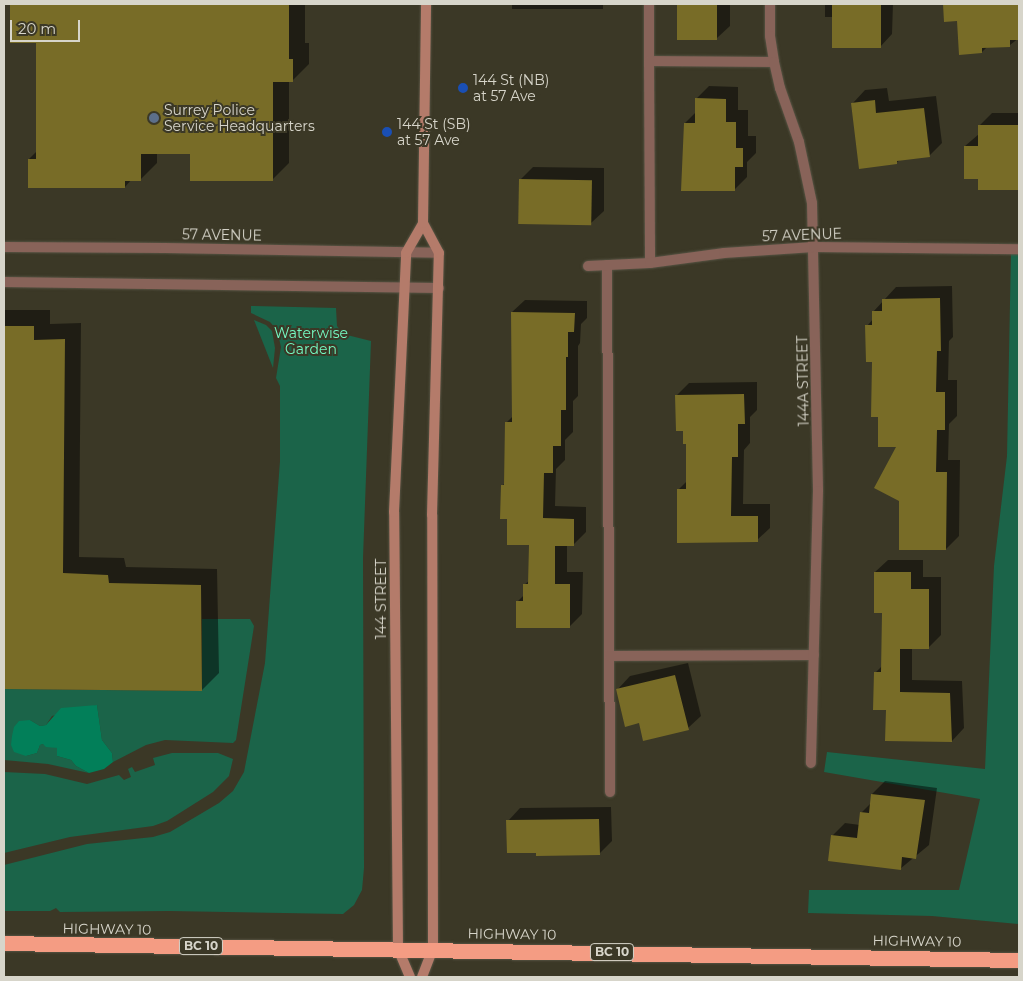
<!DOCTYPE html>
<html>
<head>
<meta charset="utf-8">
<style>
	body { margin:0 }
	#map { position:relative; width:1023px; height:981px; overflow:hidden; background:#3b3826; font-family:Montserrat,sans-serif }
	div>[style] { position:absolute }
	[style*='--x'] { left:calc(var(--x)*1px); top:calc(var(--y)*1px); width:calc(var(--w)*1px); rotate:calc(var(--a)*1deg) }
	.green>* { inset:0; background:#1b6449 }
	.forest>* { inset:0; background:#027f59 }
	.shadow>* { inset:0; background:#0007; transform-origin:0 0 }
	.building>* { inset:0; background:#786c27; transform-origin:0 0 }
	.roads { filter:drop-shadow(0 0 1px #575444) drop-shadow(0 0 1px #575444) }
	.lane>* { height:10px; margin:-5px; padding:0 5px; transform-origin:5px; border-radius:5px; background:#886359 }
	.street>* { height:10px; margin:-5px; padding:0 5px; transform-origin:5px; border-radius:5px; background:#886359 }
	.secondary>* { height:10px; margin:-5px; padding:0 5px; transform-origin:5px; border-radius:5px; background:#b47b6a }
	.highway>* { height:15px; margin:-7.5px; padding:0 7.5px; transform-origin:7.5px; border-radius:7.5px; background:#f49c83 }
	.dots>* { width:14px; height:14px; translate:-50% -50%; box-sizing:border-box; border:2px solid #3b3826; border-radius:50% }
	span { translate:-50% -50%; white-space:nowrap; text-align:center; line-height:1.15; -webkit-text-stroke:4px #3b3826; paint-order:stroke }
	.shield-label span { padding:1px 4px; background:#3b3826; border:1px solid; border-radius:4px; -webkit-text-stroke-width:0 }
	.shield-label { font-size:12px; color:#d7d5ca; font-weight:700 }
	.poi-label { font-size:14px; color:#d7d5ca }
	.left { translate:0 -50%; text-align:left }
	.street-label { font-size:14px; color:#d7d5ca }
	.park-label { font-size:14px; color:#74fac3 }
	.frame { position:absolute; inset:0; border:5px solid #d7d5ca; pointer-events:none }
	.scale { position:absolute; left:10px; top:20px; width:70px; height:22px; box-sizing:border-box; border:2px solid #d7d5ca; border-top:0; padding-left:6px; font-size:15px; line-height:18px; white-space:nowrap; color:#d7d5ca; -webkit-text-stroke:4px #3b3826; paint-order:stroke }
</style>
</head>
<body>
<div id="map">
	<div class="green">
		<i style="clip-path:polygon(1011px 252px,1019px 252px,1019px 924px,932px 916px,808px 913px,809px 890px,959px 890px,980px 799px,824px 772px,827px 752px,985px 769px,994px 566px,1007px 456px)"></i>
		<i style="clip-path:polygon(251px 306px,336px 308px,337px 326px,343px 334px,371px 341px,363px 558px,364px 868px,362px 890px,354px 905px,343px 914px,169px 911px,60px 912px,56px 908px,50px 911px,4px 911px,4px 865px,87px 844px,153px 837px,170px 832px,219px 803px,233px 791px,244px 772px,265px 663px,280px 461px,280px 386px,276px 378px,281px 347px,277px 330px,270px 322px,251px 313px)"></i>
		<i style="clip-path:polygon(254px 320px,266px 325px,272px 331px,275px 348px,273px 368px)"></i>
		<i style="clip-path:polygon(202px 619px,250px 619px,254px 626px,236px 740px,233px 743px,165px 740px,146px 745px,113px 762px,112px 753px,102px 740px,97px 705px,52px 716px,46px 725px,40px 726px,30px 720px,26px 756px,37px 753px,40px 745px,43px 744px,57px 748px,57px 756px,71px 760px,76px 766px,89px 773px,48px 764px,4px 760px,4px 689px,202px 691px)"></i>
		<i style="clip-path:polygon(172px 753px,218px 753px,233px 759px,229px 776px,213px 792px,167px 821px,153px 826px,70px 837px,4px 853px,4px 772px,45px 774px,87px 784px,119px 775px,124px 780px,131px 777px,128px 769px,132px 767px,135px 772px,155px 765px,153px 758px)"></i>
	</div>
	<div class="forest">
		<i style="clip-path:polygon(97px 705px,102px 740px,112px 753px,113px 762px,104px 769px,89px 773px,76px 766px,71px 760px,57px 756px,57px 748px,46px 747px,43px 744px,40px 745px,37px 753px,26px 756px,14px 752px,11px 745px,12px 736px,14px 727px,19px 721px,30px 720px,40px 726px,46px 725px,61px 708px)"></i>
	</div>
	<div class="shadow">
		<i style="clip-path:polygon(12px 4px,305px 4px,305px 43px,309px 43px,309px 64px,292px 81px,289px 81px,289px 163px,272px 180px,192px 153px,157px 153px,157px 163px,141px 179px,132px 179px,125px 187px,29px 159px,37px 151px,37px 41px,12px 41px)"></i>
		<i style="left:512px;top:4px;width:91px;height:5px"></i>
		<i style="clip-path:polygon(678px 4px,730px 4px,730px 26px,717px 38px,678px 39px)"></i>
		<i style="clip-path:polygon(825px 4px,893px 4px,892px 34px,880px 47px,833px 17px,825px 17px)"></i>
		<i style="clip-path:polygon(945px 4px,1019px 4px,1019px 38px,1010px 45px,987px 47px,982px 52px,958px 20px,946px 21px)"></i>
		<i style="clip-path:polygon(709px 86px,738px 87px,738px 110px,748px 110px,748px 136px,756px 136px,756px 153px,747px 162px,747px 177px,734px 190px,685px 123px,696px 112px,696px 99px)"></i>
		<i style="clip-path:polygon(887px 88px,889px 101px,936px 96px,942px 143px,929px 156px,901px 159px,896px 163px,853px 103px,865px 90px)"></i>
		<i style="clip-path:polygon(992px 113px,1019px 113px,1019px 189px,979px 189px,979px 178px,965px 146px,979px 134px,979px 126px)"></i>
		<i style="clip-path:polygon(533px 167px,604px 168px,604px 211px,591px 223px,520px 180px)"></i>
		<i style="clip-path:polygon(952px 286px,953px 337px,949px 341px,948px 380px,957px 380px,957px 416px,949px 424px,948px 460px,960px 460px,959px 536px,946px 549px,898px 446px,880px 416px,867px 326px,873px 319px,873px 312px,896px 287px)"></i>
		<i style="clip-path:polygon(525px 300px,587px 301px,587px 318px,581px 324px,580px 343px,578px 346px,578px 396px,573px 401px,573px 432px,565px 440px,565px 460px,556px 469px,555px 506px,586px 507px,586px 532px,573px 545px,567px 545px,567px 572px,583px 572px,582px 614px,569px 627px,517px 602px,524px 595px,524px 585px,530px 580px,530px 544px,509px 518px,502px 486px,506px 482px,506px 423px,513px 416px,512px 312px)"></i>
		<i style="clip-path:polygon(4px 310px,50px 310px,50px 324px,81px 323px,79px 557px,124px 558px,126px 567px,217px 569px,219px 673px,202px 690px,4px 688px)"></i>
		<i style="clip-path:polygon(757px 382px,757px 410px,750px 417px,750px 443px,744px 450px,743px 504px,770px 504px,770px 528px,757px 540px,678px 490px,688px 480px,688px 443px,677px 395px,689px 383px)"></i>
		<i style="clip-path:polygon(888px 560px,923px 560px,923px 577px,941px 577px,941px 635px,928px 648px,912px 648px,912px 680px,962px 681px,964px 728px,952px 741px,887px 709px,875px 673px,882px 666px,883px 612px,875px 572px)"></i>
		<i style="clip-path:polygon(688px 663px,701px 716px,688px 728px,640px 722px,618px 689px,630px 676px)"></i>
		<i style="clip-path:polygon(885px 781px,937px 788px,929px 845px,900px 869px,832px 836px,845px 823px,860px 825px,861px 813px,871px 803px,872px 794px)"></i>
		<i style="clip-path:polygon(611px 807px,612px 841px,599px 854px,537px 852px,508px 821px,520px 808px)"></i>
	</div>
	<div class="building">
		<i style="clip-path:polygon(10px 4px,289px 4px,289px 59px,293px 59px,293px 82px,273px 82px,273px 181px,190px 181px,190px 154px,141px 154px,141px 181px,125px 181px,125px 188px,28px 188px,28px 159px,36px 159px,36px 43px,10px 43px)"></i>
		<i style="left:677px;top:4px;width:40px;height:36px"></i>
		<i style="left:832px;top:4px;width:49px;height:44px"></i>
		<i style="clip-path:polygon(943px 4px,1019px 4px,1019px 40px,1010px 40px,1010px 47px,982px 48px,982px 53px,959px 55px,957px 21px,944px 22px)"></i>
		<i style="clip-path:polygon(695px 98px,726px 99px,726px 122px,736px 122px,736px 148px,743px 148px,743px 167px,735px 167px,735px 191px,681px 191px,684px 123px,695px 123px)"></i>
		<i style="clip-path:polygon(875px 100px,876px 113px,924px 108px,930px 157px,897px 161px,897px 164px,859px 169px,851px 103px)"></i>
		<i style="clip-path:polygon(978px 125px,1019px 125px,1019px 190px,978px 190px,978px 179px,964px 179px,964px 146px,978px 146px)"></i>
		<i style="left:519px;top:179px;width:73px;height:45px;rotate:1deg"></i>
		<i style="clip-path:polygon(940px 298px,941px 351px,937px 351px,936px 392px,945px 392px,945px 430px,937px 430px,936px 472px,947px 472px,946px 550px,899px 550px,899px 501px,874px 488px,896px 447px,878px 447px,878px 417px,871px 417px,872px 362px,866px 362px,865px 325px,872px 325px,872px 311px,882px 311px,882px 299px)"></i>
		<i style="clip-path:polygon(511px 312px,575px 313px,574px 332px,568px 332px,568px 357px,566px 357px,566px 410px,561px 410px,561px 446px,553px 446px,553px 473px,544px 473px,543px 518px,574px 519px,574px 546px,555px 546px,555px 584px,570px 584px,570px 628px,516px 628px,516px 601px,523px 601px,523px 584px,528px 584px,529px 545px,507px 545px,507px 519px,500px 519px,501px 485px,504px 485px,505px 422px,512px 422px)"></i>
		<i style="clip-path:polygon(4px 326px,34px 326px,34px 340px,65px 339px,63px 573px,108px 575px,109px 583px,201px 585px,202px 691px,4px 689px)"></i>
		<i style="clip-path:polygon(744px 394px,745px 424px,738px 424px,738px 457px,732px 457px,731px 516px,758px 516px,758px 542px,677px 543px,677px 489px,686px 489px,686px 444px,683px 444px,683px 431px,676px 431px,675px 395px)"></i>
		<i style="clip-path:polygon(874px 572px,911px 572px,911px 589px,929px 589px,929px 649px,900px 649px,900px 692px,950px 693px,952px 742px,885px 741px,886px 710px,873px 710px,874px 672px,881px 672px,882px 613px,874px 613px)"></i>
		<i style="clip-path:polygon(675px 675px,689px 730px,643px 741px,639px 723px,625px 727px,616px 689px)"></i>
		<i style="clip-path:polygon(871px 794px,925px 800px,916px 859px,902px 857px,901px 870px,828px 861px,831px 835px,857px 838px,860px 812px,869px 813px)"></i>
		<i style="clip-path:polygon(599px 819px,600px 855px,536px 856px,536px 853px,507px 853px,506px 820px)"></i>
	</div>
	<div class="roads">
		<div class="lane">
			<i style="--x:649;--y:4;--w:57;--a:90"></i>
			<i style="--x:649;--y:61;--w:125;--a:0.5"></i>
			<i style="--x:649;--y:61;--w:202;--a:89.7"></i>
			<i style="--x:607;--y:265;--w:527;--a:89.67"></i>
			<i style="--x:609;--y:656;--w:205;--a:-0.3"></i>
		</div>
		<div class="street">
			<i style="--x:770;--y:4;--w:32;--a:90"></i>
			<i style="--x:770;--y:36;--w:26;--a:81"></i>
			<i style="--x:774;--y:62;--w:27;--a:77"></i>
			<i style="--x:780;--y:88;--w:57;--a:70.6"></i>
			<i style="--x:799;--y:142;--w:62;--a:78"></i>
			<i style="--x:812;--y:203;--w:288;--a:88.8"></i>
			<i style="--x:818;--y:491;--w:272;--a:91.5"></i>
			<i style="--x:4;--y:247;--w:161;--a:0.4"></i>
			<i style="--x:165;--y:248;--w:274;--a:1"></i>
			<i style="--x:588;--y:266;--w:62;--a:-2.8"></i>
			<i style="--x:650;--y:263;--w:75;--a:-7.7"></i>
			<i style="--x:724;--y:253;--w:90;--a:-3.8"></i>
			<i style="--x:814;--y:247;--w:205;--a:0.6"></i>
			<i style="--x:4;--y:282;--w:435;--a:0.8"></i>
		</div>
		<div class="secondary">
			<i style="--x:410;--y:977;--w:30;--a:-113"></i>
			<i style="--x:398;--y:949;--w:437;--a:-90.5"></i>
			<i style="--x:394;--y:512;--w:259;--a:-87.3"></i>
			<i style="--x:406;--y:253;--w:34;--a:-60"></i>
			<i style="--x:422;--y:977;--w:30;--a:-69"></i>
			<i style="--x:433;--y:949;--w:434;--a:-90.1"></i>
			<i style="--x:432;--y:515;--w:262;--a:-88.5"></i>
			<i style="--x:439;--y:253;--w:34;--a:-118"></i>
			<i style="--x:423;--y:223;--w:219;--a:-89.2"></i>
		</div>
		<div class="highway">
			<i style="--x:4;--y:943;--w:1015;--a:0.96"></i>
		</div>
	</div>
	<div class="dots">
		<i style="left:463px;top:88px;background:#1a4fb4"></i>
		<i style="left:154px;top:118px;background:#5c6f8a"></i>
		<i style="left:387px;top:132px;background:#1a4fb4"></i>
	</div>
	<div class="shield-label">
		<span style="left:201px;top:946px">BC 10</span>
		<span style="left:612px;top:952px">BC 10</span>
	</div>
	<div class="poi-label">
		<span class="left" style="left:473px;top:88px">144 St (NB)<br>at 57 Ave</span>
		<span class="left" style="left:164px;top:118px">Surrey Police<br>Service Headquarters</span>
		<span class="left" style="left:397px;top:132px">144 St (SB)<br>at 57 Ave</span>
	</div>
	<div class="street-label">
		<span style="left:222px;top:235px;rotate:1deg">57 AVENUE</span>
		<span style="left:802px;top:235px;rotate:-2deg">57 AVENUE</span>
		<span style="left:803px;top:381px;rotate:-91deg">144A STREET</span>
		<span style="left:381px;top:599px;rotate:-90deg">144 STREET</span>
		<span style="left:107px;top:929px;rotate:1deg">HIGHWAY 10</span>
		<span style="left:512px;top:934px;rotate:1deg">HIGHWAY 10</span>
		<span style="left:917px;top:941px;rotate:1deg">HIGHWAY 10</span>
	</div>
	<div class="park-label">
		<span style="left:311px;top:341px">Waterwise<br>Garden</span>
	</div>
	<div class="frame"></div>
	<div class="scale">20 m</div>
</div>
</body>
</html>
